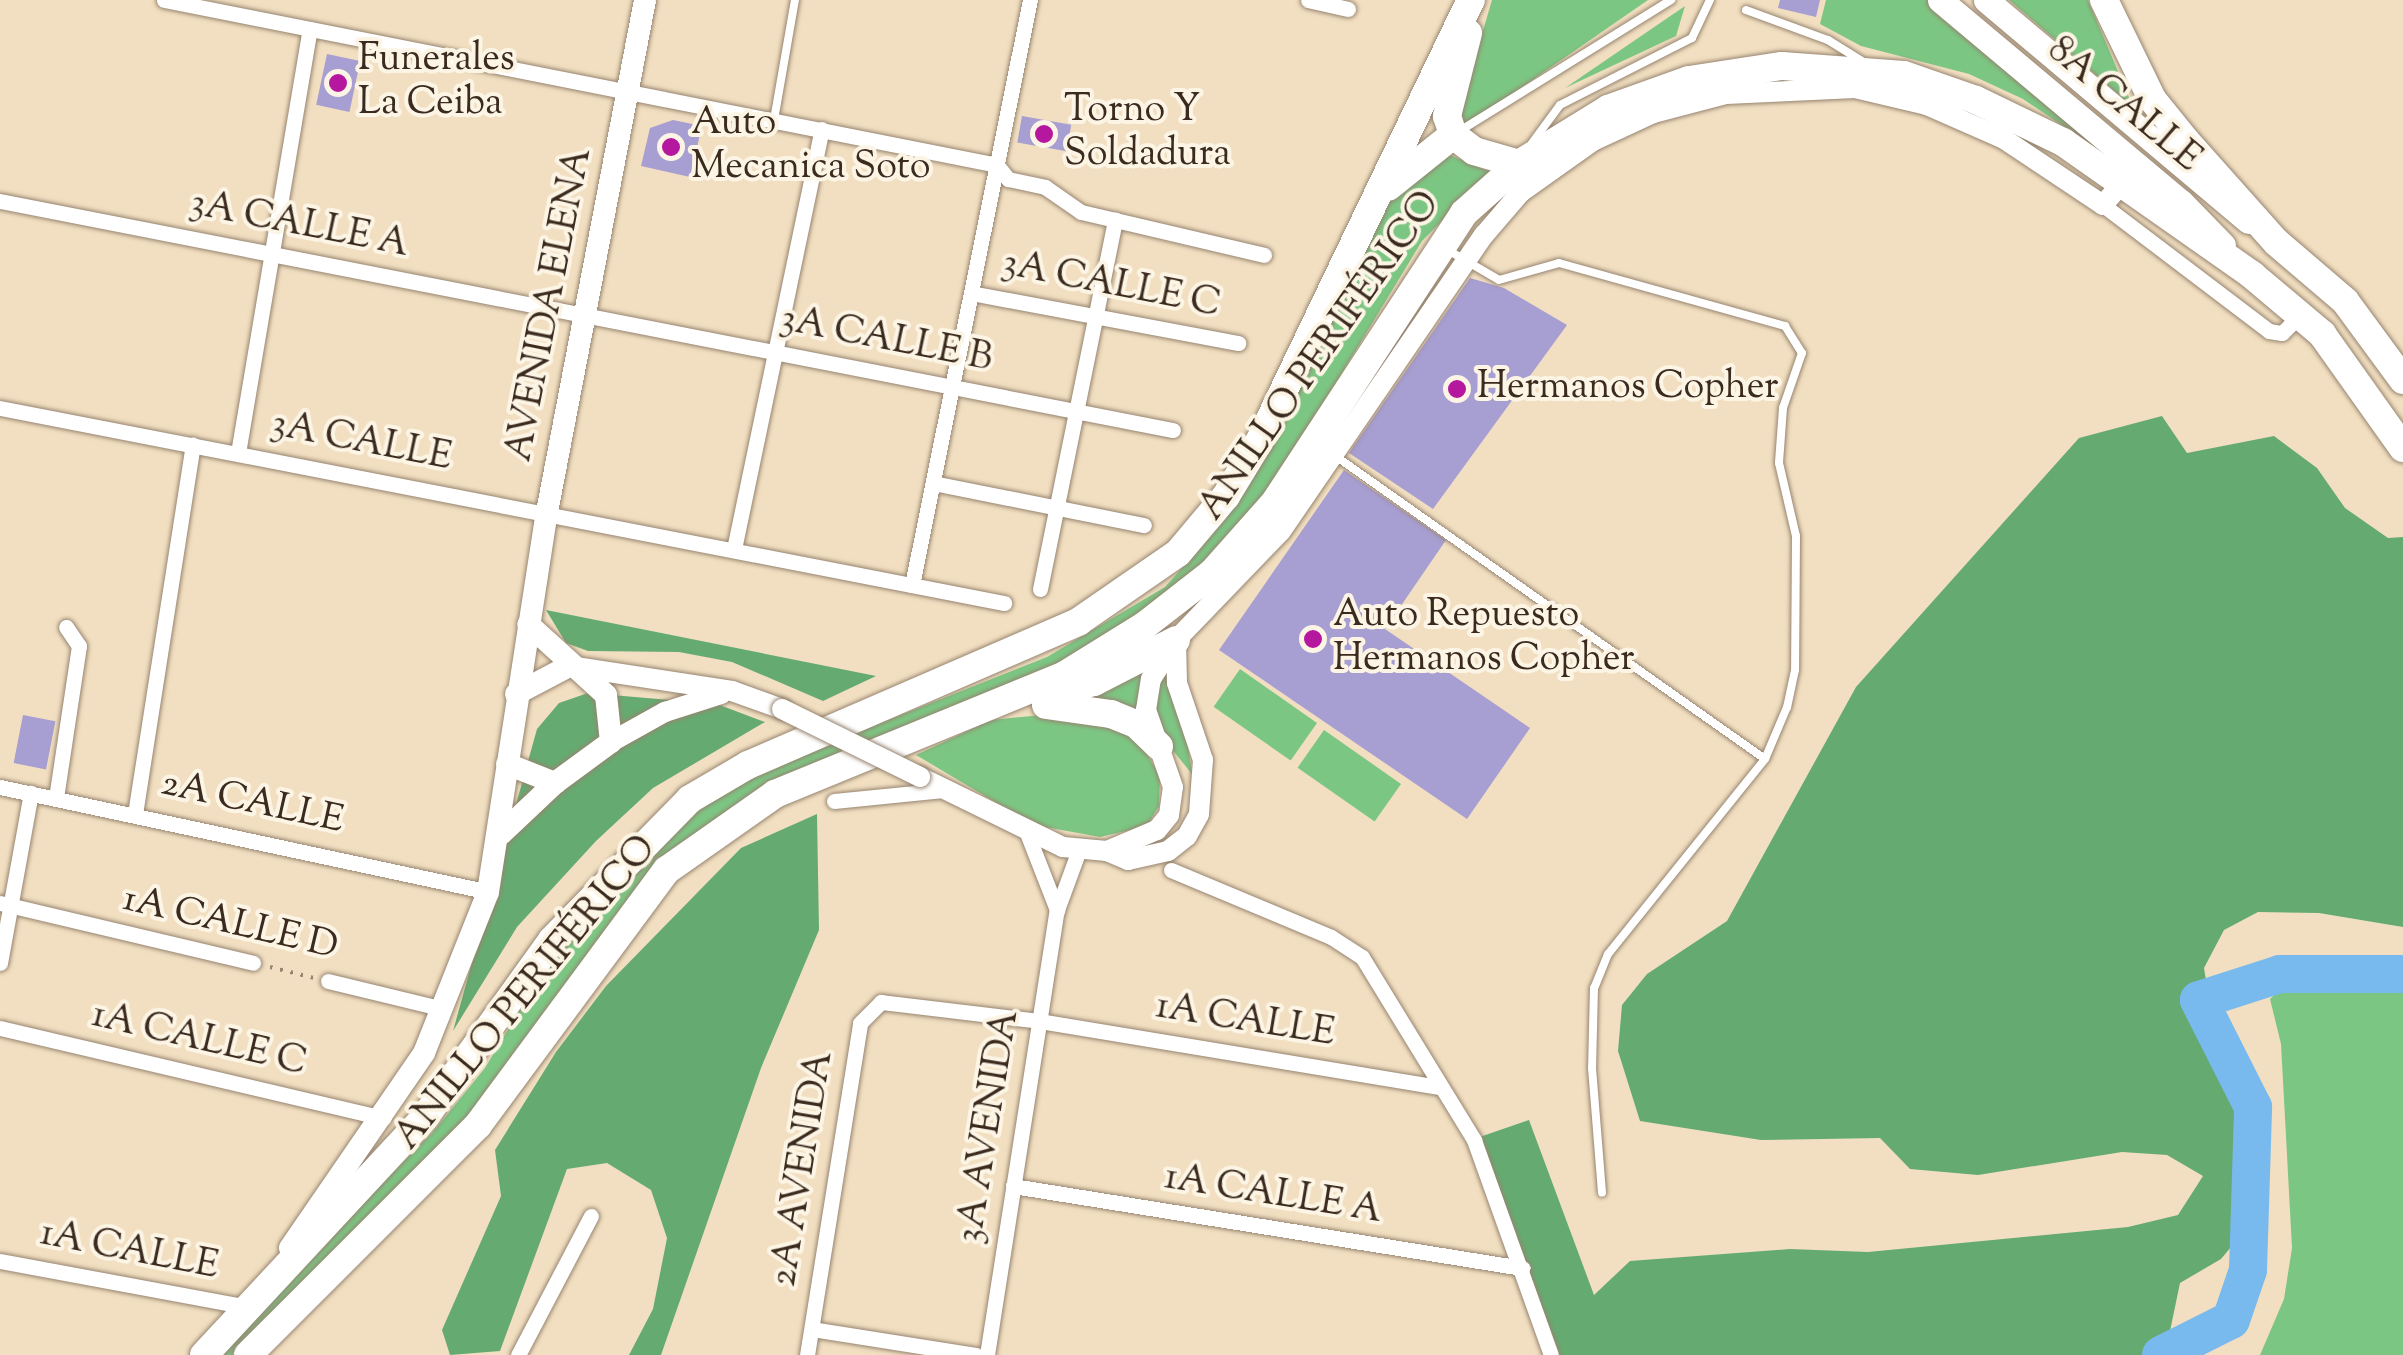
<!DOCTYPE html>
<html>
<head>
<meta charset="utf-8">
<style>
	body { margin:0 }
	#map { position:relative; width:2403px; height:1355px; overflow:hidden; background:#f2dfc1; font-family:"Sorts Mill Goudy",serif }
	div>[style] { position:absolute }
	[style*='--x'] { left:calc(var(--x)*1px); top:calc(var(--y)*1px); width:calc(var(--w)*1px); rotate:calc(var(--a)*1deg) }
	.green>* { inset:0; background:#7cc683; transform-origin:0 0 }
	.forest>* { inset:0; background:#65ab71 }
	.river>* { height:38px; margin:-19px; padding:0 19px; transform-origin:19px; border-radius:19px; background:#78baed }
	.building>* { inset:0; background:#a79ed1; transform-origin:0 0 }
	.path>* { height:4px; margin-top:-2px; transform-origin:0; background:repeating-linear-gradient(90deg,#968470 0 2.5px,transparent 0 10.5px) }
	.roads { filter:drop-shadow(0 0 2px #968470) drop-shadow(0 0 2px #968470) }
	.service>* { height:8px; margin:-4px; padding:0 4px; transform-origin:4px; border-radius:4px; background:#fff }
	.minor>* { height:15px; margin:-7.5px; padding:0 7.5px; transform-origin:7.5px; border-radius:7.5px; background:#fff }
	.tertiary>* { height:20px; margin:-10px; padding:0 10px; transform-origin:10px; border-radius:10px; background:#fff }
	.secondary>* { height:22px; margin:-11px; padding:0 11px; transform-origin:11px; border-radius:11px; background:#fff }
	.primary>* { height:25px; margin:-12.5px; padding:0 12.5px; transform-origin:12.5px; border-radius:12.5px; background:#fff }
	.trunk>* { height:28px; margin:-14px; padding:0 14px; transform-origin:14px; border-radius:14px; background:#fff }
	.bridges { filter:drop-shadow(0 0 2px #968470) drop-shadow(0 0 2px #968470) }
	.tertiary-bridge>* { height:20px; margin:-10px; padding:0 10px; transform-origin:10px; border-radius:10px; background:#fff }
	.dots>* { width:28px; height:28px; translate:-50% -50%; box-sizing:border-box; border:5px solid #fcf5e5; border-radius:50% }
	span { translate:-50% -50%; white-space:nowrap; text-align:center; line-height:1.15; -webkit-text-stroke:8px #fcf5e5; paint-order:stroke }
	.poi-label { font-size:38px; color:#3b2a1e }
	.left { translate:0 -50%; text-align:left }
	.street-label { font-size:38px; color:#3b2a1e }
</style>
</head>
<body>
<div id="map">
	<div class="green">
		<i style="clip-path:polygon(1492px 0,1648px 0,1466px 126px,1457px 119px)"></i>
		<i style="clip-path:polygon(1826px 0,1929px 0,2112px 159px,2023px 99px,1969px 74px,1861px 46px,1820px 24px)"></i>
		<i style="clip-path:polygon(2009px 0,2088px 0,2133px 107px)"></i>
		<i style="clip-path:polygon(1685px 6px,1676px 36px,1565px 88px)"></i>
		<i style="clip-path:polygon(1443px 152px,1490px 172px,1422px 241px,1285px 467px,1238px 530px,1172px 596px,1056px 666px,772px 783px,712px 821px,659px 863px,500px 1087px,233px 1355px,212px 1355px,433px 1132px,485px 1068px,558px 946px,697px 809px,760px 771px,1047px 657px,1165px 587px,1226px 519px,1285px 420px,1386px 203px)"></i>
		<i style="clip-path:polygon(1147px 664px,1137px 716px,1073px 697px)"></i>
		<i style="clip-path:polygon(1166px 667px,1187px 740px,1192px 774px,1170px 747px,1156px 709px,1156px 687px)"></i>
		<i style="left:1240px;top:669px;width:94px;height:46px;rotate:35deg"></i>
		<i style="clip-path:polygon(1042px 715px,1104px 724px,1129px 734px,1145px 751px,1160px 776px,1159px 806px,1147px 826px,1100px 837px,1034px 825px,916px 755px,991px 720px)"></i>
		<i style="left:1324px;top:730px;width:94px;height:46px;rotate:35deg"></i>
		<i style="clip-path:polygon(2330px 962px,2403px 963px,2403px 1355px,2260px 1355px,2284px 1299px,2292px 1248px,2281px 1044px,2270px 999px,2298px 974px)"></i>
	</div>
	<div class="forest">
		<i style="clip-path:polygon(2162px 416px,2187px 453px,2274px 436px,2317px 468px,2345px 508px,2388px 538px,2403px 537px,2403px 927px,2319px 913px,2258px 912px,2224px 930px,2204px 968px,2214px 1028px,2239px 1080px,2241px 1146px,2252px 1186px,2246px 1229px,2221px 1259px,2180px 1283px,2165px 1355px,1559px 1355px,1471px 1140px,1529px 1120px,1594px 1295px,1630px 1261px,1790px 1249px,1868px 1252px,2128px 1227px,2178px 1215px,2203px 1176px,2167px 1155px,2122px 1152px,1978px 1175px,1910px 1169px,1880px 1138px,1761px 1140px,1640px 1121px,1618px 1051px,1622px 1005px,1647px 974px,1727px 921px,1856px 687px,2079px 438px)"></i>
		<i style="clip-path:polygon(546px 610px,876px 676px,823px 701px,732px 662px,679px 652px,588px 651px,566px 643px)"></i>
		<i style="clip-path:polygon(588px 693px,717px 704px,765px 722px,653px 788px,596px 841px,517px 927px,453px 1031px,537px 729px,559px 703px)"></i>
		<i style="clip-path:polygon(817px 814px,819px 930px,761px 1068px,661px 1355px,629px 1355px,653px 1309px,667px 1238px,651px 1190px,607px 1163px,567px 1169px,500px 1351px,450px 1355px,442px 1330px,501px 1196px,495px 1150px,556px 1052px,606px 986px,741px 848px)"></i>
	</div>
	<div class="river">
		<i style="--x:2161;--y:1355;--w:78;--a:-26.6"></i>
		<i style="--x:2231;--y:1320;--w:53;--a:-71.2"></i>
		<i style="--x:2248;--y:1270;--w:163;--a:-88.2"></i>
		<i style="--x:2253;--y:1107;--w:120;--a:-116.8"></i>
		<i style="--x:2199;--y:1000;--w:85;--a:-17.8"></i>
		<i style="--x:2280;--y:974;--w:123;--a:0"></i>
	</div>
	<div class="building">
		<i style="clip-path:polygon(1780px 0,1820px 0,1816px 17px,1778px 8px)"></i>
		<i style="left:327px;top:54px;width:34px;height:52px;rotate:12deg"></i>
		<i style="left:1022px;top:116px;width:50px;height:27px;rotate:10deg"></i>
		<i style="clip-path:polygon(673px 120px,702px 126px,690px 177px,641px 166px,650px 128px)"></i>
		<i style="clip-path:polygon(1470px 278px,1504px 288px,1567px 325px,1433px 509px,1349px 453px)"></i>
		<i style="clip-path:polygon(1344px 470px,1446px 540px,1385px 629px,1530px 728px,1467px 819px,1219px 650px)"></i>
		<i style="left:23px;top:715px;width:33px;height:49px;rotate:11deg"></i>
	</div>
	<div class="path">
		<i style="--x:270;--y:967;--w:45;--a:14"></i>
	</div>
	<div class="roads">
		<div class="service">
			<i style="--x:1746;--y:10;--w:87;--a:20.1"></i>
			<i style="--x:1828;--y:40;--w:44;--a:31.9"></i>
			<i style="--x:774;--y:120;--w:122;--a:-80.1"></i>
			<i style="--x:1458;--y:132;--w:251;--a:-31.8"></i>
			<i style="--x:1532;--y:143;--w:47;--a:-53.6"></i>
			<i style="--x:1560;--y:105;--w:148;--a:-26.9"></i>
			<i style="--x:1692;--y:38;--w:42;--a:-64.7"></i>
			<i style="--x:1446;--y:249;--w:61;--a:30.3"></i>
			<i style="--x:1499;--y:280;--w:62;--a:-15.8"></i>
			<i style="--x:1559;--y:263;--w:235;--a:15.6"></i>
			<i style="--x:1785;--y:326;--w:32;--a:58"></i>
			<i style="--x:1802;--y:353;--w:58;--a:109.1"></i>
			<i style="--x:1783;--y:408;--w:55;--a:94.2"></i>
			<i style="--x:1779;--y:463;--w:75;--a:76.9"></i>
			<i style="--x:1796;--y:536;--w:134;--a:90.4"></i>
			<i style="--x:1795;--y:670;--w:38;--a:102"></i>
			<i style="--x:1787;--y:707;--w:56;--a:112.9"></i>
			<i style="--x:1765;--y:759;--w:250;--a:128.8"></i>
			<i style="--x:1608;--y:954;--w:37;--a:112"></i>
			<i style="--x:1594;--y:988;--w:80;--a:91.4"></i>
			<i style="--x:1592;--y:1068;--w:125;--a:85.4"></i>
			<i style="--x:1334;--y:455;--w:527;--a:35.2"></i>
		</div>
		<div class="minor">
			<i style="--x:164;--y:0;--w:849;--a:11.2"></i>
			<i style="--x:997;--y:165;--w:18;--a:52"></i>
			<i style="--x:1008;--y:179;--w:38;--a:12"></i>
			<i style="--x:1045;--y:187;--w:44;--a:34.8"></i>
			<i style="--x:1081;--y:212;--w:188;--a:13.2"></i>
			<i style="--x:1308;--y:0;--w:41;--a:12.7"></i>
			<i style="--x:0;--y:201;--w:1195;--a:11.05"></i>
			<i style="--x:2103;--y:205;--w:208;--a:37.2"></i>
			<i style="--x:2269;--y:331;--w:13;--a:9"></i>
			<i style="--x:2282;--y:333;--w:24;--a:-45"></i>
			<i style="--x:971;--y:293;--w:272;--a:10.6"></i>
			<i style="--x:0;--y:408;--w:1023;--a:10.99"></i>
			<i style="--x:238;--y:453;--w:430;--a:-80.4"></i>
			<i style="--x:933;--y:483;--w:215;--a:11.3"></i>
			<i style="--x:734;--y:549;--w:429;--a:-78.2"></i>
			<i style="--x:912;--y:585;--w:597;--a:-78.6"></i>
			<i style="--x:1040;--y:589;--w:377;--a:-78.5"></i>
			<i style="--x:0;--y:787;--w:499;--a:12.1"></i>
			<i style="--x:56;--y:798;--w:154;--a:-81.4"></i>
			<i style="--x:79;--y:646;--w:23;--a:-124"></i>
			<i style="--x:834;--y:801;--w:112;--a:-5.7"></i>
			<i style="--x:135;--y:814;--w:374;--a:-81.1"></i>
			<i style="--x:1027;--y:833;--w:83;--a:68.7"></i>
			<i style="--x:1171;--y:870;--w:173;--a:22.7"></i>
			<i style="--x:1331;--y:937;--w:37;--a:33"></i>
			<i style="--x:1362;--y:957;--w:215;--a:58.5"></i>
			<i style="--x:1474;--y:1140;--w:228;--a:70.3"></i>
			<i style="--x:0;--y:903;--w:260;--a:13.3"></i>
			<i style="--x:0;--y:963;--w:173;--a:-79.7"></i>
			<i style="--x:328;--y:981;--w:119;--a:13.6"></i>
			<i style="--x:0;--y:1028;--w:394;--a:13.2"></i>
			<i style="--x:1013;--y:1186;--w:516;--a:9.15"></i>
			<i style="--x:0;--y:1261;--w:251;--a:10.5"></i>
			<i style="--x:812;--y:1329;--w:166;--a:9"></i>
			<i style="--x:518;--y:1355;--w:157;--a:-62.3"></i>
			<i style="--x:807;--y:1355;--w:336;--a:-80.9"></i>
			<i style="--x:860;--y:1023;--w:30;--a:-45"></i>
			<i style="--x:881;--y:1002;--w:160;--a:6.8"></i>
			<i style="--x:1040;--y:1021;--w:405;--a:9.4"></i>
			<i style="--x:987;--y:1355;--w:450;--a:-81.1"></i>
			<i style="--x:1057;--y:910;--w:64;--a:-69.9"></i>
		</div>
		<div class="tertiary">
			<i style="--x:569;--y:666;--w:165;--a:8.7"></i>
			<i style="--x:732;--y:691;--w:53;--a:19.8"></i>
			<i style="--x:611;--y:742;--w:62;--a:-29.1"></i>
			<i style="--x:665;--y:712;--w:59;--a:-17.8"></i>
			<i style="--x:920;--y:777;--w:159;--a:26.1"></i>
			<i style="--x:1063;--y:847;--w:44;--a:5.2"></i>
			<i style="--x:1107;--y:851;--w:54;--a:-22.8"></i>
			<i style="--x:1157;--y:830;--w:19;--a:-51"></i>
			<i style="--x:1169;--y:815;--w:28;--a:-82"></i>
			<i style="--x:1173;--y:787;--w:82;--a:-109.3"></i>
			<i style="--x:1146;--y:710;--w:31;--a:-81"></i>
			<i style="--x:1151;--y:679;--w:46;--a:-57.3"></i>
			<i style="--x:1176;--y:640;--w:151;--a:-46.1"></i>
			<i style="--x:1281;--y:531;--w:359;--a:-55.6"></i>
			<i style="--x:1484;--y:235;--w:57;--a:-49.3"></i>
			<i style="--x:1521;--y:192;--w:88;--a:-35.3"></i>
			<i style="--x:1593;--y:141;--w:66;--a:-25"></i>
			<i style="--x:1653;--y:113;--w:75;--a:-14.6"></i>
			<i style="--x:1726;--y:94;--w:129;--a:-2.7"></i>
			<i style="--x:1855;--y:88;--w:74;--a:13.3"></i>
			<i style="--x:1927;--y:105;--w:84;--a:23.8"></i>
			<i style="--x:2004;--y:139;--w:119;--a:33.7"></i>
			<i style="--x:2103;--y:205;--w:29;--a:-49"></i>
			<i style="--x:1107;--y:851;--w:23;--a:23"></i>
			<i style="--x:1128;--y:860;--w:41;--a:-12.7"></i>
			<i style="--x:1168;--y:851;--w:24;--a:-38"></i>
			<i style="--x:1187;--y:836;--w:25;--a:-61"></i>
			<i style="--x:1199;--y:814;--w:54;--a:-85.8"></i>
			<i style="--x:1203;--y:760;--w:81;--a:-108.7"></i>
			<i style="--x:1177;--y:683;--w:41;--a:-91.4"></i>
		</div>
		<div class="secondary">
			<i style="--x:516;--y:694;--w:60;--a:-27.8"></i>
			<i style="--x:507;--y:764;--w:52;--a:21.6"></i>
			<i style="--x:501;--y:834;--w:74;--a:-43.4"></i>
			<i style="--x:555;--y:783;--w:69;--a:-36.2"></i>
			<i style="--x:611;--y:742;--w:47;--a:-96.1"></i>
			<i style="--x:606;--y:695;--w:105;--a:-137.7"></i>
			<i style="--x:290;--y:1248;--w:237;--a:-55.5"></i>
			<i style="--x:424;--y:1053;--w:173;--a:-68.3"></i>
			<i style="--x:488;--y:892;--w:385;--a:-81.2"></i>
			<i style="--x:547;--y:512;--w:521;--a:-79.16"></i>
		</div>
		<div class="primary">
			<i style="--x:1940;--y:0;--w:314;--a:40"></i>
			<i style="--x:2181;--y:202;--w:60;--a:45.7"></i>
			<i style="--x:1986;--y:0;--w:343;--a:40.1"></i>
		</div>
		<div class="trunk">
			<i style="--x:2104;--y:0;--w:110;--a:64.1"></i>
			<i style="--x:2152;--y:99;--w:54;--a:51"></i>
			<i style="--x:2186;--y:141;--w:135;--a:48.3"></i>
			<i style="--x:2276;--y:242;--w:91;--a:40.5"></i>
			<i style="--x:2345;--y:301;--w:98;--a:53.7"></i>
			<i style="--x:1468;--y:33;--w:86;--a:104.2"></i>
			<i style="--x:1447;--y:116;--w:20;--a:72"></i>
			<i style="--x:1453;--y:135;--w:26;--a:37"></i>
			<i style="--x:1474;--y:151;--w:47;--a:16.1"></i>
			<i style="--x:1388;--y:187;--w:83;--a:-38.7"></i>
			<i style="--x:1050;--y:694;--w:46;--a:-15.3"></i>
			<i style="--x:1094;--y:682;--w:92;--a:-27.1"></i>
			<i style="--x:1046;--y:705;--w:66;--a:7.9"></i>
			<i style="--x:1111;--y:714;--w:27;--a:22"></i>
			<i style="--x:1136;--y:724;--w:32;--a:44"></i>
			<i style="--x:204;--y:1355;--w:325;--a:-47.1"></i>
			<i style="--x:425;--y:1117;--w:218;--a:-54.3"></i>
			<i style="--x:552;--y:940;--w:197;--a:-45.6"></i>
			<i style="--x:690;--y:799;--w:67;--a:-30.4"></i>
			<i style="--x:748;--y:765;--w:360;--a:-23.4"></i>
			<i style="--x:1078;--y:622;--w:121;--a:-34.6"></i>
			<i style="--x:1178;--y:553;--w:75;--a:-49.9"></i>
			<i style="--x:1226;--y:496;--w:66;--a:-58.7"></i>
			<i style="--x:1260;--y:440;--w:488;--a:-64.4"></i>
			<i style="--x:248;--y:1355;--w:325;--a:-45"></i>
			<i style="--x:478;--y:1125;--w:317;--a:-53.5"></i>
			<i style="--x:667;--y:870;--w:132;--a:-35.1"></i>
			<i style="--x:775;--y:794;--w:313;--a:-22.3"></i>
			<i style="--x:1065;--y:675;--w:93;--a:-31.8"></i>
			<i style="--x:1144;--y:626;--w:86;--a:-37.9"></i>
			<i style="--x:1212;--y:573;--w:95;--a:-48.4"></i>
			<i style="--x:1275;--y:502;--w:345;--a:-56.8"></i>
			<i style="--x:1464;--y:213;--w:74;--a:-41.7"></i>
			<i style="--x:1519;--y:164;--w:105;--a:-31.7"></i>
			<i style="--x:1608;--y:109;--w:86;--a:-19.7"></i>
			<i style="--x:1689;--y:80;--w:94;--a:-8.6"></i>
			<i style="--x:1782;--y:66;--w:122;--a:4.2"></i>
			<i style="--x:1904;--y:75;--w:76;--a:19.1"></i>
			<i style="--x:1976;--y:100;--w:97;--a:25.8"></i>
			<i style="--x:2063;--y:142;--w:231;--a:35.1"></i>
			<i style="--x:2252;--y:275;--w:92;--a:40.1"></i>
			<i style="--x:2322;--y:334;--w:140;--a:54.6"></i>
		</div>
	</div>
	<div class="bridges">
		<div class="tertiary-bridge">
			<i style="--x:782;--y:709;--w:154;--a:26.2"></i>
		</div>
	</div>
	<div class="dots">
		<i style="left:338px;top:83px;background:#b5179e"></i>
		<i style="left:1044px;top:134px;background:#b5179e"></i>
		<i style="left:671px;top:147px;background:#b5179e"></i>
		<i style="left:1457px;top:389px;background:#b5179e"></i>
		<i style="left:1313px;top:639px;background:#b5179e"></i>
	</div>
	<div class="poi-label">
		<span class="left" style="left:358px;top:83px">Funerales<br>La Ceiba</span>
		<span class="left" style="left:1064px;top:134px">Torno Y<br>Soldadura</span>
		<span class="left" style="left:691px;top:147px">Auto<br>Mecanica Soto</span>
		<span class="left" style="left:1477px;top:389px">Hermanos Copher</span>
		<span class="left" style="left:1333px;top:639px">Auto Repuesto<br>Hermanos Copher</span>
	</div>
	<div class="street-label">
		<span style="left:2123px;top:106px;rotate:40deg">8A CALLE</span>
		<span style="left:299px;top:226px;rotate:11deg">3A CALLE A</span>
		<span style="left:1111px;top:286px;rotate:11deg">3A CALLE C</span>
		<span style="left:551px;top:305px;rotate:-79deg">AVENIDA ELENA</span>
		<span style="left:886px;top:341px;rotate:11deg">3A CALLE B</span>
		<span style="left:1321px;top:357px;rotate:-55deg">ANILLO PERIFÉRICO</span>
		<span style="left:361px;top:443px;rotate:11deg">3A CALLE</span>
		<span style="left:252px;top:804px;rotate:12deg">2A CALLE</span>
		<span style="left:230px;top:925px;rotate:13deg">1A CALLE D</span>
		<span style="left:527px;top:994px;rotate:-51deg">ANILLO PERIFÉRICO</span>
		<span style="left:1245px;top:1022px;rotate:9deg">1A CALLE</span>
		<span style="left:199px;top:1041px;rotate:13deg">1A CALLE C</span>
		<span style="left:990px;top:1127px;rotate:-81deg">3A AVENIDA</span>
		<span style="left:804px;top:1169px;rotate:-81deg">2A AVENIDA</span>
		<span style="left:1273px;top:1196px;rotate:9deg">1A CALLE A</span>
		<span style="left:129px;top:1252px;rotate:11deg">1A CALLE</span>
	</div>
</div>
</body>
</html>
